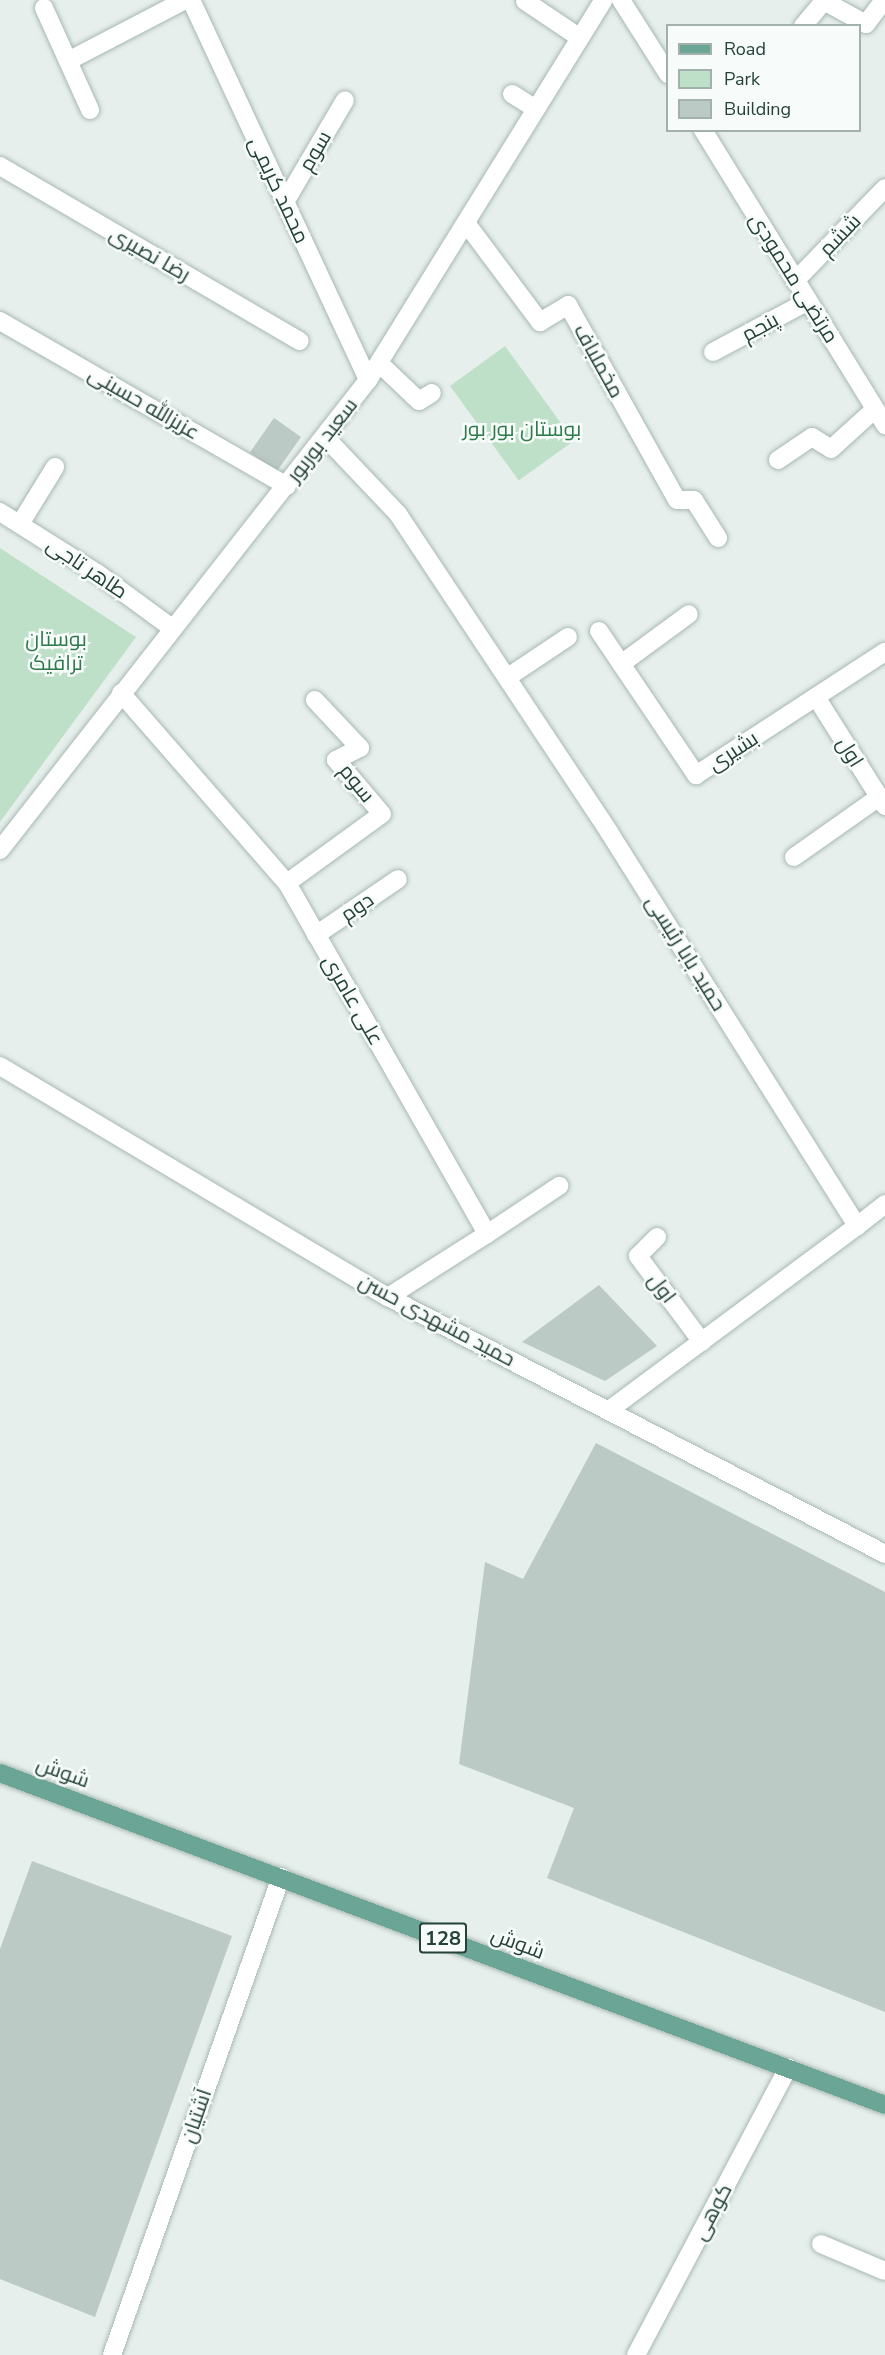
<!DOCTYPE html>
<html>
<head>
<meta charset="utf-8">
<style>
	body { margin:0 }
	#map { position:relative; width:885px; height:2355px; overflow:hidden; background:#e6efeb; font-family:"Nunito Sans",Cairo,sans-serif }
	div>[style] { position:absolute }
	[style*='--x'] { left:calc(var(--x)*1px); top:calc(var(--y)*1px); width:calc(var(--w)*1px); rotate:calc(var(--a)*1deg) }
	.green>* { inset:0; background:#bfe0c8; transform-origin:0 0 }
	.building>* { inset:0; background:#bbcac4; transform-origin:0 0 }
	.roads { filter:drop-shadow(0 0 2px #a8b8b2) drop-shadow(0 0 2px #a8b8b2) }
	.minor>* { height:18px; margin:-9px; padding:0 9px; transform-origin:9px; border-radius:9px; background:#fff }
	.major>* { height:18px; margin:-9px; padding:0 9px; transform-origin:9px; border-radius:9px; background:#6aa596 }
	span { translate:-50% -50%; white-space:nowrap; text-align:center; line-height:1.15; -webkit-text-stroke:5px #f7fbf9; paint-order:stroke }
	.shield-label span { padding:2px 4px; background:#f7fbf9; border:2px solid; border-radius:4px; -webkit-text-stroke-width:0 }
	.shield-label { font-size:20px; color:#24423a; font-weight:700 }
	.street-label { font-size:21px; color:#24423a }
	.park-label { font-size:21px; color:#2d7a4b }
	.legend { position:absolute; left:666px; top:24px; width:195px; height:108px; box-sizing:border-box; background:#f7fbf9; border:2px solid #a3b1ad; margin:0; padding:8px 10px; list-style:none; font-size:18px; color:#24423a }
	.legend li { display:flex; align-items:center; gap:12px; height:30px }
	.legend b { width:30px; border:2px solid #a3b1ad }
</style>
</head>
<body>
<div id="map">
	<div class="green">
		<i style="left:505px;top:346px;width:117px;height:68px;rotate:54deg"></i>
		<i style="clip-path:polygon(0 548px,136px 637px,0 822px)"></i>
	</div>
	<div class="building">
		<i style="left:274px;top:418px;width:33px;height:42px;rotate:35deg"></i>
		<i style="clip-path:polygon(599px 1285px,657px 1346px,605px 1381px,522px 1342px)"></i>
		<i style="clip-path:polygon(596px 1443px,885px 1592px,885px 2012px,547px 1878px,574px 1808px,459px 1764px,485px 1562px,523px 1579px)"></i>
		<i style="clip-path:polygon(32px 1861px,232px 1936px,95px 2317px,0 2279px,0 1949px)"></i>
	</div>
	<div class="roads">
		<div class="minor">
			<i style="--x:191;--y:0;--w:419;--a:65"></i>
			<i style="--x:621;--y:0;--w:88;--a:57.6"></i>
			<i style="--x:525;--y:1;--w:66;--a:33.9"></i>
			<i style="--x:44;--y:8;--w:112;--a:65.7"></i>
			<i style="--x:803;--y:26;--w:33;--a:-50"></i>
			<i style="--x:824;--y:1;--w:48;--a:28.7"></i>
			<i style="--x:866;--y:24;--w:30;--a:-53"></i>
			<i style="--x:68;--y:61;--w:132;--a:-27.5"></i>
			<i style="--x:512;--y:94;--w:28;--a:32"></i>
			<i style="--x:703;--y:130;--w:347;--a:58.3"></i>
			<i style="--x:0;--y:166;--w:347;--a:30.3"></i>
			<i style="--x:285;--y:202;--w:118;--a:-59.5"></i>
			<i style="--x:466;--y:223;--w:124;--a:53.2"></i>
			<i style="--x:540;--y:322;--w:33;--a:-31"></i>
			<i style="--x:568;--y:305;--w:223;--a:60.8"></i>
			<i style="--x:677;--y:500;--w:17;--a:0"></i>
			<i style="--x:694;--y:500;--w:45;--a:57.7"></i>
			<i style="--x:795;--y:281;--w:129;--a:-45.9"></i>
			<i style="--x:0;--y:321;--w:331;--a:29.9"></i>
			<i style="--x:713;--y:352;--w:108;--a:-28.2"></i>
			<i style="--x:379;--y:363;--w:55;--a:43.5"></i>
			<i style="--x:419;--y:401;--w:15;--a:-32"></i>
			<i style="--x:325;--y:437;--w:106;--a:46.5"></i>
			<i style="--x:398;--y:514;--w:382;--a:56.4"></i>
			<i style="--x:609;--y:832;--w:466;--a:57.8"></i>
			<i style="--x:857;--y:1226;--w:309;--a:143.4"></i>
			<i style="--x:778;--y:460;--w:41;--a:-34.1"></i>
			<i style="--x:812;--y:437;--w:22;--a:32"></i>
			<i style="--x:831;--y:449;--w:59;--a:-42.3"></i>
			<i style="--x:0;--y:512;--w:115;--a:32.2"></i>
			<i style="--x:97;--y:573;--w:93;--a:36.3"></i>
			<i style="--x:20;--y:524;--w:67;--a:-58.4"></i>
			<i style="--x:599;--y:631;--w:174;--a:56"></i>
			<i style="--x:696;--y:775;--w:225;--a:-33.1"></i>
			<i style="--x:621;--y:664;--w:84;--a:-36.3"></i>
			<i style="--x:508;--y:677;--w:72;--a:-33.7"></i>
			<i style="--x:121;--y:693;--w:252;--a:48.9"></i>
			<i style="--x:287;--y:883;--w:404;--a:60.3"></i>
			<i style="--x:487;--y:1234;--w:117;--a:147.5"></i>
			<i style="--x:816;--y:697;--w:129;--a:57.7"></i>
			<i style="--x:0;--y:850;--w:597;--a:-51.94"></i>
			<i style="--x:368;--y:380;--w:447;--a:-58.2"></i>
			<i style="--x:794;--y:857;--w:104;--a:-35.2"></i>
			<i style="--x:287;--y:883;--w:117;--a:-36"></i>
			<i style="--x:382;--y:814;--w:71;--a:-130.4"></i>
			<i style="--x:336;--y:760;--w:27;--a:-27"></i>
			<i style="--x:360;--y:748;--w:66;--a:-133.2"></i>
			<i style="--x:316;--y:935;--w:99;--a:-34.3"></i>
			<i style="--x:0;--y:1066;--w:452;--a:30.8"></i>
			<i style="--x:388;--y:1297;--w:560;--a:27.34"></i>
			<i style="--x:857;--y:1226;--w:36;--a:-38"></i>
			<i style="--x:487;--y:1234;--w:87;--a:-33.7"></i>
			<i style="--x:657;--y:1237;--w:27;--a:135"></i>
			<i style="--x:638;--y:1256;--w:107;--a:53.3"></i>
			<i style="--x:821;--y:2244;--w:69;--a:22.9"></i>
			<i style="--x:112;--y:2355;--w:507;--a:-70.53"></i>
			<i style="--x:636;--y:2355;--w:325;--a:-62.1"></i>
		</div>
		<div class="major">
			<i style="--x:0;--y:1773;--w:945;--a:20.56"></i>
		</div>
	</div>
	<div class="shield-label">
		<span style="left:443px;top:1938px">128</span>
	</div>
	<div class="street-label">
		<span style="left:315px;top:151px;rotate:-60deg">سوم</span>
		<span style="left:279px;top:190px;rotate:65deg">محمد کریمی</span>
		<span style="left:840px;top:235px;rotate:-46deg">ششم</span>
		<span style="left:150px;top:254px;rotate:30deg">رضا نصیری</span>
		<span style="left:794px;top:278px;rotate:58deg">مرتضی محمودی</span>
		<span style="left:760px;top:327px;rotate:-29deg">پنجم</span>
		<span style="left:599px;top:361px;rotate:61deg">مخملباف</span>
		<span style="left:144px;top:403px;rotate:30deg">عزیزالله حسینی</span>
		<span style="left:322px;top:440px;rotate:-52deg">سعید بوربور</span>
		<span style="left:87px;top:568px;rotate:34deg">طاهر تاجی</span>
		<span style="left:733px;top:751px;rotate:-33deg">بشیری</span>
		<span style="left:850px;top:752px;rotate:58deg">اول</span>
		<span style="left:357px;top:783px;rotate:51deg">سوم</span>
		<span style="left:357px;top:907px;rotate:-34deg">دوم</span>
		<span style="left:686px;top:953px;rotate:58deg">حمید بابا رئیسی</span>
		<span style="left:353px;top:1000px;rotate:60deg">علی عامری</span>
		<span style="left:662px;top:1288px;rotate:53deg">اول</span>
		<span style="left:437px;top:1320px;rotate:28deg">حمید مشهدی حسن</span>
		<span style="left:63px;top:1772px;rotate:20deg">شوش</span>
		<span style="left:518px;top:1943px;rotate:21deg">شوش</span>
		<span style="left:196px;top:2116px;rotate:-71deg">آشتیان</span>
		<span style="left:712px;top:2212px;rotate:-62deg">کوهی</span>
	</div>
	<div class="park-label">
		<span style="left:522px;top:429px">بوستان بور بور</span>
		<span style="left:56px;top:651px">بوستان<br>ترافیک</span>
	</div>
	<ul class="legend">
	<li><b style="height:8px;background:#6aa596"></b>Road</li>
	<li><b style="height:16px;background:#bfe0c8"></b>Park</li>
	<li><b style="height:16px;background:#bbcac4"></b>Building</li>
	</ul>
</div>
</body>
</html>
